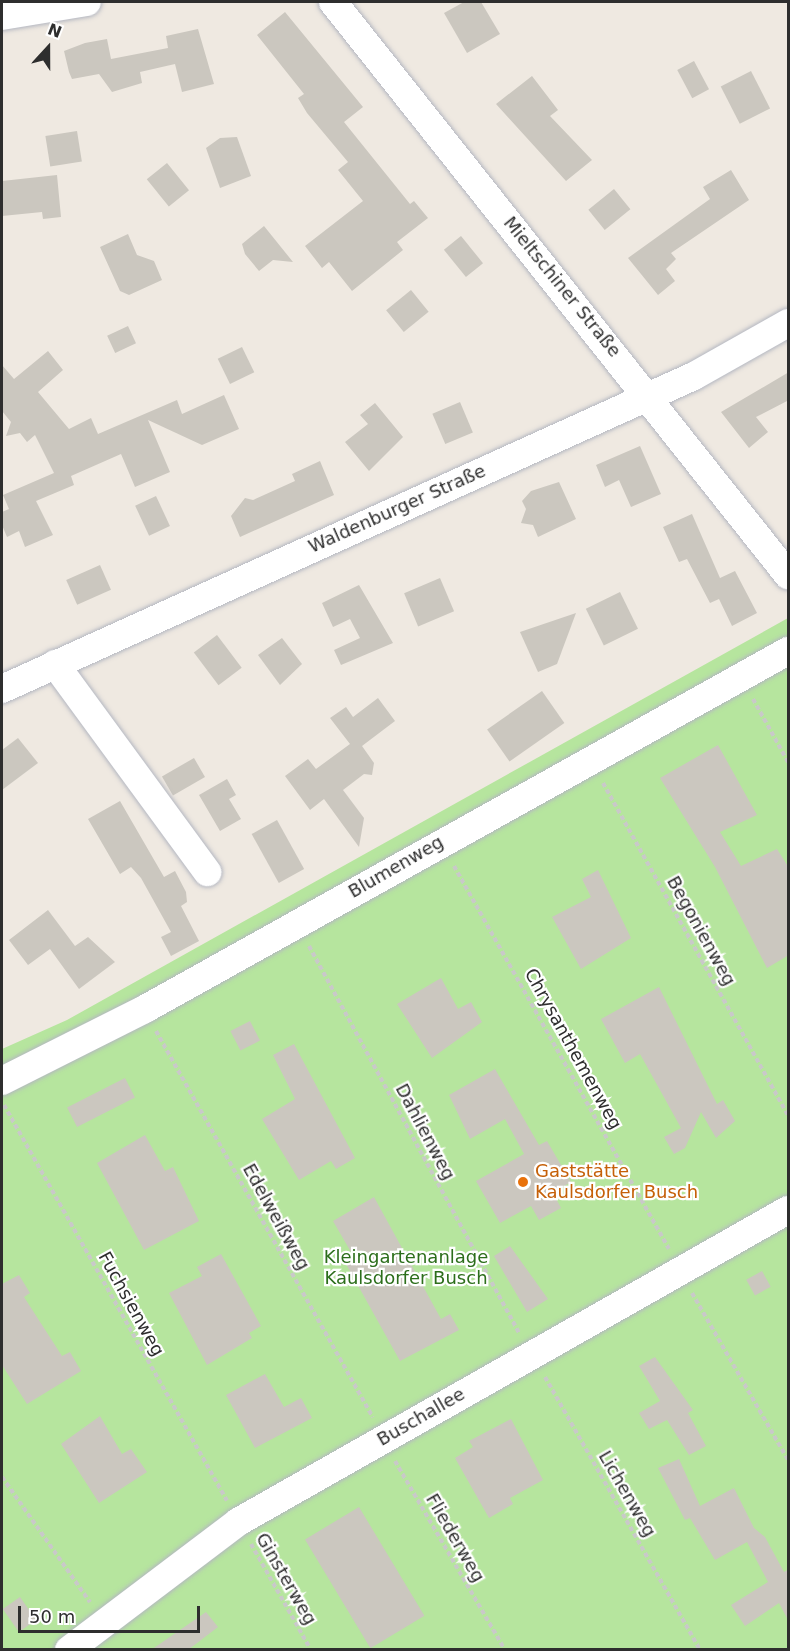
<!DOCTYPE html>
<html>
<head>
<meta charset="utf-8">
<style>
	body { margin:0 }
	#map { position:relative; width:790px; height:1651px; overflow:hidden; background:#efe9e1; font-family:"DejaVu Sans",sans-serif }
	div>[style] { position:absolute }
	[style*='--x'] { left:calc(var(--x)*1px); top:calc(var(--y)*1px); width:calc(var(--w)*1px); rotate:calc(var(--a)*1deg) }
	.green>* { inset:0; background:#b6e59e }
	.building>* { inset:0; background:#cbc7bf; transform-origin:0 0 }
	.path>* { height:4px; margin-top:-2px; transform-origin:0; background:repeating-linear-gradient(90deg,#c9c9c9 0 4.5px,transparent 0 7.5px) }
	.roads { filter:drop-shadow(0 0 2px #b4b7c1) drop-shadow(0 0 2px #b4b7c1) }
	.minor>* { height:28px; margin:-14px; padding:0 14px; transform-origin:14px; border-radius:14px; background:#fff }
	.dots>* { width:16px; height:16px; translate:-50% -50%; box-sizing:border-box; border:3px solid #fff; border-radius:50% }
	span { translate:-50% -50%; white-space:nowrap; text-align:center; line-height:1.15; -webkit-text-stroke:4.5px #fff; paint-order:stroke }
	.street-label { font-size:18px; color:#2e2e2e }
	.food-label { font-size:18px; color:#c56008 }
	.left { translate:0 -50%; text-align:left }
	.park-label { font-size:18px; color:#2c6e1b }
	.frame { position:absolute; inset:0; border:3px solid #2e2e2e; pointer-events:none }
	.north { position:absolute; left:18px; top:18px; width:60px; height:60px; -webkit-text-stroke:4px #fff; paint-order:stroke; rotate:21deg; font-size:16px; font-weight:700; line-height:24px; text-align:center; color:#2e2e2e }
	.north::after { content:''; display:block; margin:auto; width:21px; height:27px; background:#2e2e2e; clip-path:polygon(50% 0,100% 100%,50% 72%,0 100%) }
	.scale { position:absolute; left:18px; top:1606px; width:182px; height:27px; box-sizing:border-box; border:3px solid #2e2e2e; border-top:0; padding-left:8px; font-size:18px; line-height:21px; white-space:nowrap; color:#2e2e2e; -webkit-text-stroke:4px #fff; paint-order:stroke }
</style>
</head>
<body>
<div id="map">
	<div class="green">
		<i style="clip-path:polygon(788px 618px,788px 1649px,2px 1649px,2px 1049px,67px 1020px)"></i>
	</div>
	<div class="building">
		<i style="clip-path:polygon(464px 2px,481px 2px,500px 34px,467px 53px,444px 13px)"></i>
		<i style="clip-path:polygon(285px 12px,363px 107px,344px 122px,410px 204px,414px 201px,428px 218px,397px 242px,403px 250px,352px 291px,329px 262px,322px 268px,305px 246px,363px 201px,338px 170px,348px 162px,307px 113px,298px 98px,304px 94px,257px 35px)"></i>
		<i style="clip-path:polygon(198px 29px,214px 84px,182px 92px,175px 64px,140px 72px,142px 83px,112px 92px,99px 74px,72px 79px,69px 72px,64px 51px,85px 43px,107px 39px,111px 59px,168px 48px,166px 36px)"></i>
		<i style="left:694px;top:61px;width:32px;height:19px;rotate:62deg"></i>
		<i style="left:751px;top:71px;width:42px;height:34px;rotate:63deg"></i>
		<i style="clip-path:polygon(532px 76px,558px 110px,550px 116px,592px 160px,566px 181px,496px 104px)"></i>
		<i style="left:77px;top:131px;width:31px;height:32px;rotate:81deg"></i>
		<i style="clip-path:polygon(237px 137px,251px 176px,220px 188px,206px 148px,220px 138px)"></i>
		<i style="left:167px;top:163px;width:35px;height:26px;rotate:51deg"></i>
		<i style="clip-path:polygon(731px 170px,749px 200px,671px 253px,676px 259px,666px 269px,675px 281px,658px 295px,628px 258px,710px 199px,703px 187px)"></i>
		<i style="clip-path:polygon(57px 175px,61px 217px,43px 219px,42px 212px,2px 216px,2px 181px)"></i>
		<i style="left:614px;top:189px;width:26px;height:33px;rotate:51deg"></i>
		<i style="clip-path:polygon(264px 226px,293px 262px,273px 260px,259px 271px,245px 254px,242px 244px)"></i>
		<i style="clip-path:polygon(128px 234px,137px 255px,154px 261px,162px 280px,129px 295px,120px 291px,100px 247px)"></i>
		<i style="left:461px;top:236px;width:35px;height:22px;rotate:51deg"></i>
		<i style="left:411px;top:290px;width:28px;height:32px;rotate:51deg"></i>
		<i style="left:128px;top:326px;width:19px;height:23px;rotate:65deg"></i>
		<i style="left:242px;top:347px;width:28px;height:27px;rotate:64deg"></i>
		<i style="clip-path:polygon(48px 351px,63px 370px,38px 392px,69px 429px,91px 418px,98px 434px,177px 400px,182px 414px,224px 395px,239px 429px,202px 445px,148px 420px,170px 472px,135px 487px,121px 454px,71px 476px,74px 485px,36px 501px,53px 535px,25px 547px,19px 531px,7px 537px,2px 525px,2px 512px,9px 509px,3px 495px,54px 473px,35px 435px,27px 442px,20px 433px,6px 436px,11px 422px,2px 411px,2px 365px,14px 379px)"></i>
		<i style="clip-path:polygon(789px 372px,789px 400px,756px 417px,768px 432px,749px 448px,721px 412px)"></i>
		<i style="left:460px;top:402px;width:33px;height:30px;rotate:67deg"></i>
		<i style="clip-path:polygon(375px 403px,403px 437px,369px 471px,345px 442px,368px 424px,360px 415px)"></i>
		<i style="clip-path:polygon(640px 446px,661px 494px,631px 507px,619px 480px,605px 487px,596px 465px)"></i>
		<i style="clip-path:polygon(320px 461px,334px 495px,240px 537px,231px 516px,245px 498px,253px 500px,295px 481px,292px 474px)"></i>
		<i style="clip-path:polygon(559px 482px,576px 519px,538px 537px,533px 525px,521px 523px,526px 509px,522px 501px,531px 491px)"></i>
		<i style="left:156px;top:496px;width:33px;height:23px;rotate:65deg"></i>
		<i style="clip-path:polygon(692px 514px,720px 578px,735px 571px,757px 613px,732px 626px,719px 599px,710px 603px,687px 559px,679px 562px,663px 527px)"></i>
		<i style="left:100px;top:565px;width:27px;height:37px;rotate:66deg"></i>
		<i style="left:440px;top:578px;width:36px;height:39px;rotate:67deg"></i>
		<i style="clip-path:polygon(359px 585px,393px 643px,341px 665px,334px 650px,360px 638px,350px 619px,333px 627px,322px 603px)"></i>
		<i style="left:620px;top:592px;width:41px;height:38px;rotate:64deg"></i>
		<i style="clip-path:polygon(576px 613px,557px 664px,538px 672px,520px 632px)"></i>
		<i style="left:217px;top:635px;width:41px;height:29px;rotate:53deg"></i>
		<i style="clip-path:polygon(282px 638px,302px 664px,280px 685px,258px 655px)"></i>
		<i style="left:542px;top:691px;width:39px;height:67px;rotate:55deg"></i>
		<i style="clip-path:polygon(378px 698px,395px 721px,362px 746px,374px 763px,372px 775px,364px 774px,343px 790px,364px 818px,359px 847px,324px 799px,310px 810px,285px 776px,308px 759px,316px 769px,350px 744px,330px 718px,346px 707px,353px 717px)"></i>
		<i style="clip-path:polygon(18px 738px,38px 763px,2px 790px,2px 750px)"></i>
		<i style="clip-path:polygon(718px 745px,757px 815px,720px 832px,741px 866px,777px 849px,789px 868px,789px 955px,767px 968px,715px 867px,660px 778px)"></i>
		<i style="left:194px;top:758px;width:22px;height:37px;rotate:60deg"></i>
		<i style="clip-path:polygon(227px 779px,236px 795px,229px 799px,241px 819px,220px 831px,199px 795px)"></i>
		<i style="clip-path:polygon(120px 801px,164px 877px,175px 871px,186px 892px,187px 902px,181px 906px,199px 941px,171px 956px,161px 937px,171px 932px,141px 878px,131px 867px,120px 874px,88px 819px)"></i>
		<i style="left:277px;top:820px;width:56px;height:29px;rotate:61deg"></i>
		<i style="clip-path:polygon(598px 870px,631px 938px,581px 969px,552px 917px,591px 897px,582px 879px)"></i>
		<i style="clip-path:polygon(48px 910px,75px 946px,88px 937px,115px 962px,79px 989px,50px 949px,28px 965px,9px 940px)"></i>
		<i style="clip-path:polygon(441px 978px,458px 1009px,471px 1002px,482px 1022px,432px 1058px,397px 1004px)"></i>
		<i style="clip-path:polygon(659px 987px,717px 1104px,723px 1100px,735px 1121px,716px 1138px,701px 1112px,685px 1148px,674px 1154px,664px 1137px,681px 1128px,640px 1054px,625px 1063px,601px 1019px)"></i>
		<i style="left:250px;top:1021px;width:22px;height:22px;rotate:63deg"></i>
		<i style="clip-path:polygon(294px 1044px,355px 1158px,336px 1169px,331px 1161px,299px 1180px,262px 1119px,295px 1099px,273px 1055px)"></i>
		<i style="clip-path:polygon(495px 1069px,539px 1145px,547px 1141px,571px 1182px,553px 1193px,561px 1208px,539px 1220px,531px 1206px,500px 1223px,476px 1181px,524px 1154px,505px 1119px,470px 1139px,449px 1095px)"></i>
		<i style="left:125px;top:1078px;width:22px;height:65px;rotate:63deg"></i>
		<i style="clip-path:polygon(145px 1135px,165px 1171px,173px 1167px,199px 1221px,144px 1250px,97px 1163px)"></i>
		<i style="clip-path:polygon(374px 1197px,441px 1319px,450px 1314px,459px 1330px,400px 1361px,346px 1264px,355px 1259px,333px 1221px)"></i>
		<i style="clip-path:polygon(510px 1246px,548px 1299px,527px 1312px,494px 1256px)"></i>
		<i style="clip-path:polygon(221px 1254px,261px 1326px,249px 1333px,252px 1338px,207px 1365px,169px 1293px,202px 1276px,197px 1267px)"></i>
		<i style="left:762px;top:1271px;width:18px;height:18px;rotate:61deg"></i>
		<i style="clip-path:polygon(19px 1275px,30px 1293px,24px 1297px,62px 1356px,70px 1352px,81px 1371px,27px 1404px,2px 1365px,2px 1284px)"></i>
		<i style="clip-path:polygon(655px 1357px,693px 1410px,688px 1413px,706px 1446px,689px 1455px,667px 1420px,649px 1429px,639px 1413px,660px 1401px,639px 1366px)"></i>
		<i style="clip-path:polygon(265px 1374px,284px 1407px,301px 1398px,312px 1418px,255px 1448px,226px 1395px)"></i>
		<i style="clip-path:polygon(100px 1416px,122px 1454px,131px 1449px,147px 1472px,99px 1503px,61px 1444px)"></i>
		<i style="clip-path:polygon(511px 1419px,543px 1480px,510px 1498px,513px 1504px,489px 1518px,455px 1458px,473px 1447px,469px 1441px)"></i>
		<i style="clip-path:polygon(679px 1459px,700px 1506px,734px 1488px,754px 1528px,765px 1537px,784px 1572px,789px 1569px,789px 1622px,779px 1603px,745px 1626px,731px 1605px,768px 1582px,747px 1542px,715px 1560px,690px 1518px,685px 1520px,658px 1468px)"></i>
		<i style="left:359px;top:1507px;width:127px;height:63px;rotate:59deg"></i>
		<i style="left:20px;top:1597px;width:28px;height:21px;rotate:55deg"></i>
		<i style="clip-path:polygon(206px 1612px,218px 1627px,188px 1650px,151px 1650px)"></i>
	</div>
	<div class="path">
		<i style="--x:753;--y:699;--w:72;--a:60.9"></i>
		<i style="--x:603;--y:783;--w:380;--a:60.9"></i>
		<i style="--x:454;--y:866;--w:439;--a:60.7"></i>
		<i style="--x:309;--y:946;--w:442;--a:61.5"></i>
		<i style="--x:156;--y:1031;--w:443;--a:60.7"></i>
		<i style="--x:4;--y:1105;--w:454;--a:60.6"></i>
		<i style="--x:692;--y:1293;--w:193;--a:60.1"></i>
		<i style="--x:545;--y:1377;--w:314;--a:60.4"></i>
		<i style="--x:395;--y:1461;--w:219;--a:59.8"></i>
		<i style="--x:2;--y:1477;--w:153;--a:54.9"></i>
		<i style="--x:251;--y:1544;--w:122;--a:60.5"></i>
	</div>
	<div class="roads">
		<div class="minor">
			<i style="--x:333;--y:2;--w:732;--a:51.55"></i>
			<i style="--x:2;--y:16;--w:86;--a:-9.4"></i>
			<i style="--x:55;--y:664;--w:258;--a:53.8"></i>
			<i style="--x:2;--y:689;--w:759;--a:-24.34"></i>
			<i style="--x:694;--y:376;--w:108;--a:-29.4"></i>
			<i style="--x:2;--y:1081;--w:160;--a:-26.7"></i>
			<i style="--x:145;--y:1009;--w:736;--a:-29.11"></i>
			<i style="--x:69;--y:1650;--w:212;--a:-37.1"></i>
			<i style="--x:238;--y:1522;--w:632;--a:-29.57"></i>
		</div>
	</div>
	<div class="dots">
		<i style="left:523px;top:1182px;background:#e8710a"></i>
	</div>
	<div class="street-label">
		<span style="left:562px;top:287px;rotate:51deg">Mieltschiner Straße</span>
		<span style="left:397px;top:509px;rotate:-24deg">Waldenburger Straße</span>
		<span style="left:396px;top:867px;rotate:-30deg">Blumenweg</span>
		<span style="left:701px;top:931px;rotate:61deg">Begonienweg</span>
		<span style="left:573px;top:1049px;rotate:61deg">Chrysanthemenweg</span>
		<span style="left:425px;top:1132px;rotate:62deg">Dahlienweg</span>
		<span style="left:276px;top:1217px;rotate:61deg">Edelweißweg</span>
		<span style="left:131px;top:1304px;rotate:61deg">Fuchsienweg</span>
		<span style="left:421px;top:1417px;rotate:-30deg">Buschallee</span>
		<span style="left:627px;top:1494px;rotate:60deg">Lichenweg</span>
		<span style="left:455px;top:1538px;rotate:60deg">Fliederweg</span>
		<span style="left:286px;top:1579px;rotate:60deg">Ginsterweg</span>
	</div>
	<div class="food-label">
		<span class="left" style="left:535px;top:1182px">Gaststätte<br>Kaulsdorfer Busch</span>
	</div>
	<div class="park-label">
		<span style="left:406px;top:1268px">Kleingartenanlage<br>Kaulsdorfer Busch</span>
	</div>
	<div class="frame"></div>
	<div class="north">N</div>
	<div class="scale">50 m</div>
</div>
</body>
</html>
